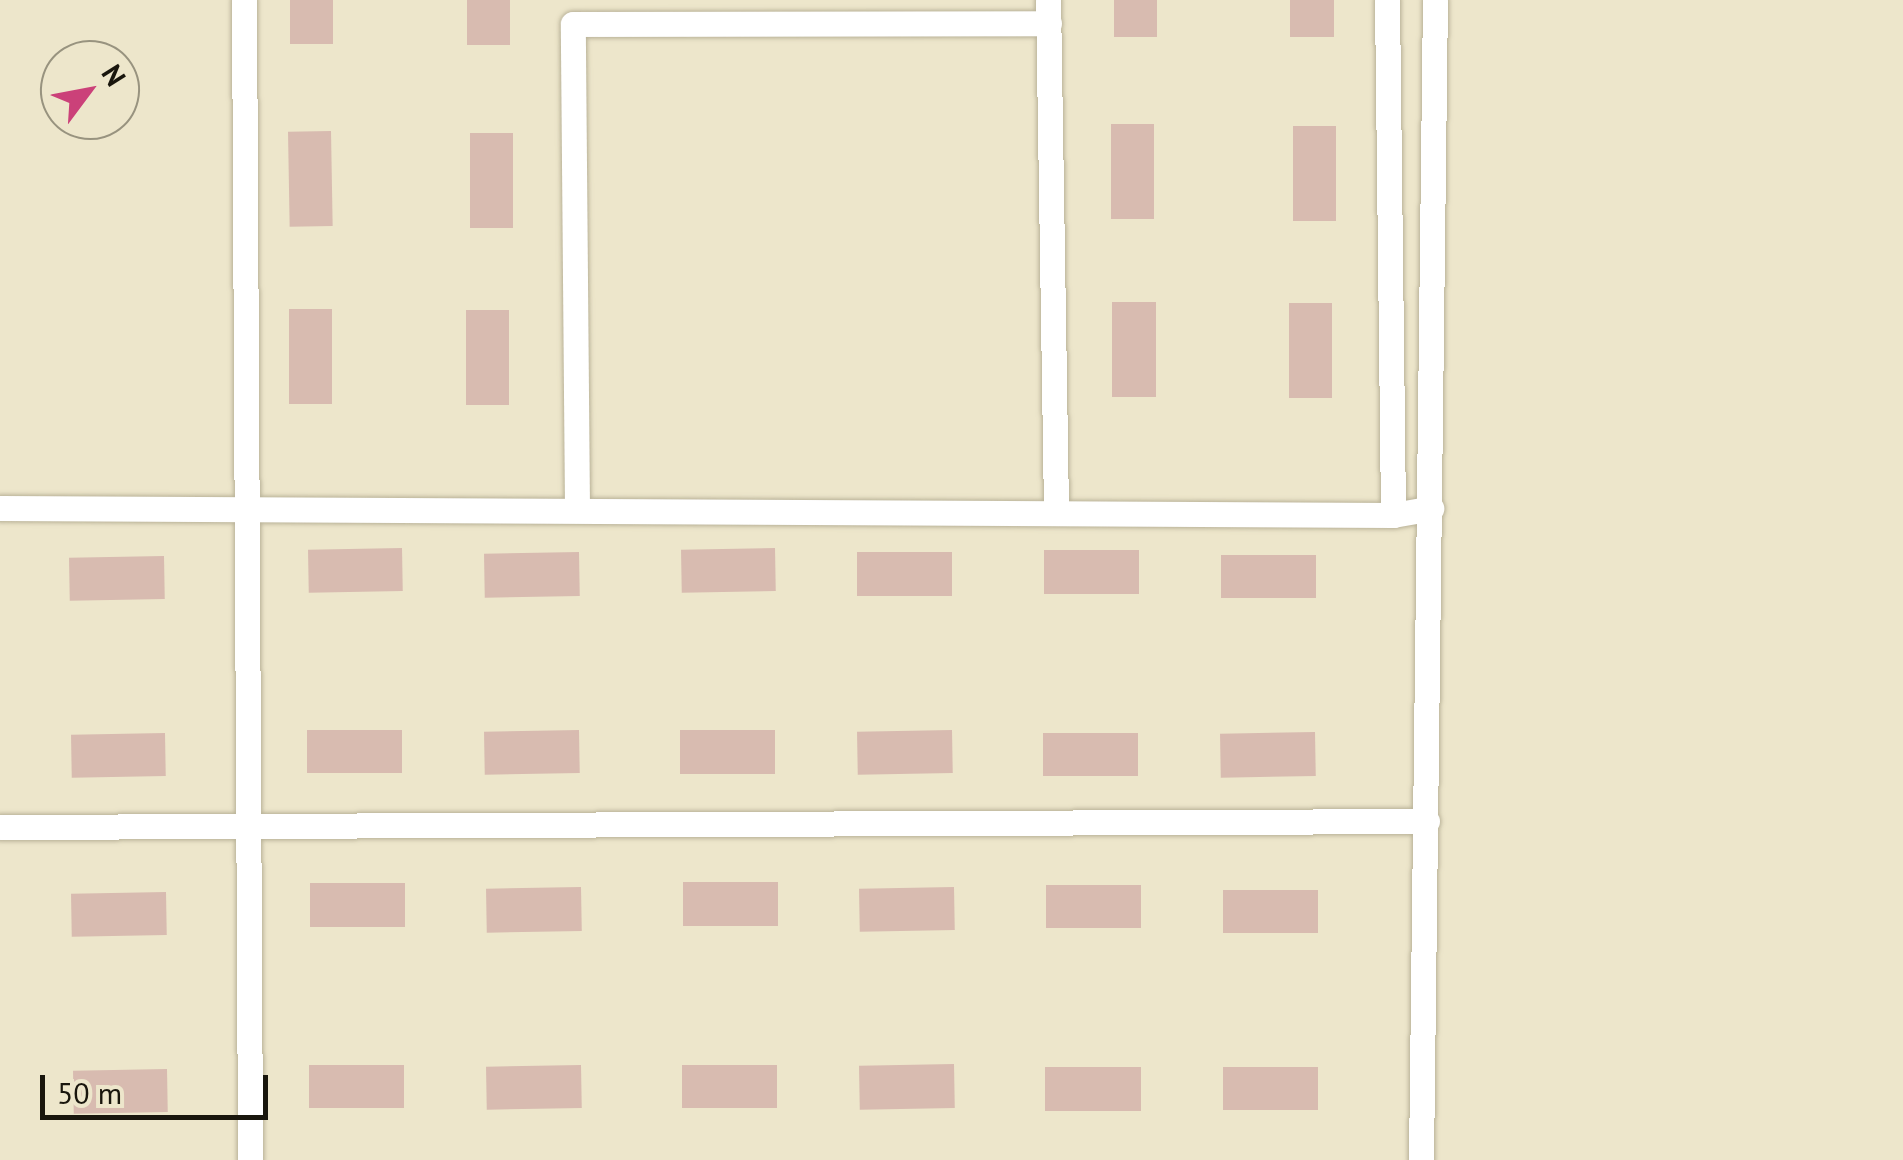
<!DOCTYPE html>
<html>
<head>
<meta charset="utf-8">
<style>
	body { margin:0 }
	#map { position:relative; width:1903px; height:1160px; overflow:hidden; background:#ede6cb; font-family:"PT Sans",sans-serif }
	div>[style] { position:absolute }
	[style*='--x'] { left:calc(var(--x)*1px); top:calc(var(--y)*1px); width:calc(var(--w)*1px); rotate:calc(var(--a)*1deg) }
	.building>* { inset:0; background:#d8bbb0; transform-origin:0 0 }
	.roads { filter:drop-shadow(0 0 2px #b9b298) drop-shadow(0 0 2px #b9b298) }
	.minor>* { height:25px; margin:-12.5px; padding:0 12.5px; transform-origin:12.5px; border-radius:12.5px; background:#fff }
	span { translate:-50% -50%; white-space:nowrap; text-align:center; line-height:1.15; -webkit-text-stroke:9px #ede6cb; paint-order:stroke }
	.north { position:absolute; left:40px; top:40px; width:100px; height:100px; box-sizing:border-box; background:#ede6cb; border:2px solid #98937f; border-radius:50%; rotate:58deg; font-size:28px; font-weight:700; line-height:40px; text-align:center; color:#19160d }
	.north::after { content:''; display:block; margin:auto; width:35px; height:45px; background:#cb4179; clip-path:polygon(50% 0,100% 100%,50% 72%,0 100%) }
	.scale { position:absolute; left:40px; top:1075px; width:228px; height:45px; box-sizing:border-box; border:5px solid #19160d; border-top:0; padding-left:12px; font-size:30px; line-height:35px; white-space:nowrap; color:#19160d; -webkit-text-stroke:8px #ede6cb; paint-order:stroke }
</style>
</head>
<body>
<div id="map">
	<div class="building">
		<i style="left:290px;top:0;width:43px;height:44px"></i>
		<i style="left:467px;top:0;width:43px;height:45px"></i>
		<i style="left:1114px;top:0;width:43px;height:37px"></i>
		<i style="left:1290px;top:0;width:44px;height:37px"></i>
		<i style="left:1111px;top:124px;width:43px;height:95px"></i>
		<i style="left:1293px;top:126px;width:43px;height:95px"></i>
		<i style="left:331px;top:131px;width:95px;height:43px;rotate:89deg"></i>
		<i style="left:470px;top:133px;width:43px;height:95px"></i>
		<i style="left:1112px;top:302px;width:44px;height:95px"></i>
		<i style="left:1289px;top:303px;width:43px;height:95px"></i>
		<i style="left:289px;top:309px;width:43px;height:95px"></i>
		<i style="left:466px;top:310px;width:43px;height:95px"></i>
		<i style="left:402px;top:548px;width:43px;height:94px;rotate:89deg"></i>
		<i style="left:775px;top:548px;width:43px;height:94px;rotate:89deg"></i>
		<i style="left:1139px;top:550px;width:44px;height:95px;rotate:90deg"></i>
		<i style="left:579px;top:552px;width:44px;height:95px;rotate:89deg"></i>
		<i style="left:952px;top:552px;width:44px;height:95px;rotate:90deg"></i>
		<i style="left:1316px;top:555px;width:43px;height:95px;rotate:90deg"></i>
		<i style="left:164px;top:556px;width:43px;height:95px;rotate:89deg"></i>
		<i style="left:402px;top:730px;width:43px;height:95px;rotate:90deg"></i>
		<i style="left:579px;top:730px;width:43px;height:95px;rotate:89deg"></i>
		<i style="left:680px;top:730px;width:95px;height:44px"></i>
		<i style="left:952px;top:730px;width:43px;height:95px;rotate:89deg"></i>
		<i style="left:1315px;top:732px;width:44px;height:95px;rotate:89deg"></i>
		<i style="left:165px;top:733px;width:43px;height:94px;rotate:89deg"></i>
		<i style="left:1043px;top:733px;width:95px;height:43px"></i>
		<i style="left:778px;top:882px;width:44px;height:95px;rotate:90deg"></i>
		<i style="left:310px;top:883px;width:95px;height:44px"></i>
		<i style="left:1141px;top:885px;width:43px;height:95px;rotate:90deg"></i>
		<i style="left:581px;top:887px;width:44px;height:95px;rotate:89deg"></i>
		<i style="left:954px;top:887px;width:43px;height:95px;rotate:89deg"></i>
		<i style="left:1318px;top:890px;width:43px;height:95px;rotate:90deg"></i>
		<i style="left:166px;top:892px;width:43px;height:95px;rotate:89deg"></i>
		<i style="left:954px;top:1064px;width:44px;height:95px;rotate:89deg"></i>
		<i style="left:309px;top:1065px;width:95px;height:43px"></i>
		<i style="left:581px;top:1065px;width:43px;height:95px;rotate:89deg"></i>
		<i style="left:682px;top:1065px;width:95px;height:43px"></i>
		<i style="left:1141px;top:1067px;width:44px;height:96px;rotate:90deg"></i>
		<i style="left:1318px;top:1067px;width:43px;height:95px;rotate:90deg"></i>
		<i style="left:167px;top:1069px;width:43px;height:94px;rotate:89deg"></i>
	</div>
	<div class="roads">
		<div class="minor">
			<i style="--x:244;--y:0;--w:1160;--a:89.7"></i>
			<i style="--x:1048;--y:0;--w:511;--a:89.1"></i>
			<i style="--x:1387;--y:0;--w:515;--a:89.33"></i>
			<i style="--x:577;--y:507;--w:483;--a:-90.5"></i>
			<i style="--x:573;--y:24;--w:476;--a:-0.1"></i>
			<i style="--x:0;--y:508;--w:1393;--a:0.29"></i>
			<i style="--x:1393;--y:515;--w:39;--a:-10"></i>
			<i style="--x:0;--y:827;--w:1427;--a:-0.24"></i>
			<i style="--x:1421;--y:1160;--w:1160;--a:-89.31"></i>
		</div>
	</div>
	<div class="north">N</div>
	<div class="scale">50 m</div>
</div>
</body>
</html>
